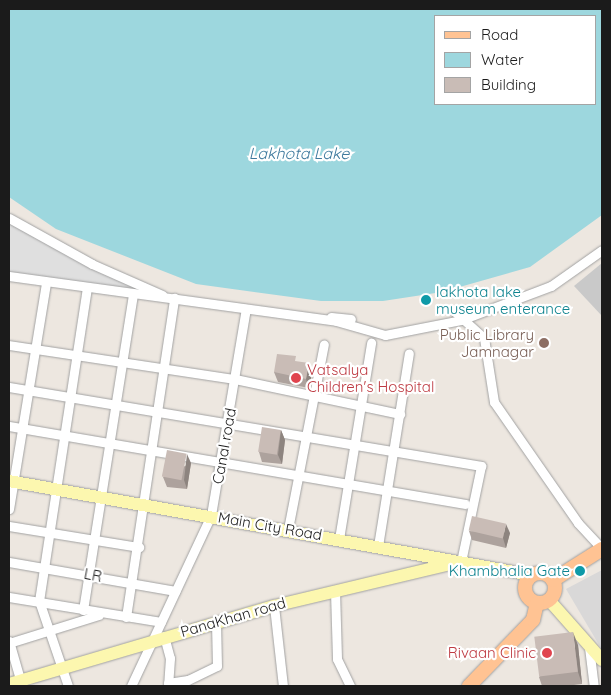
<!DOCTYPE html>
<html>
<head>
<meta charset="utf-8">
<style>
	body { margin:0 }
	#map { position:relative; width:611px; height:695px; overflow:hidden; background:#ede7e0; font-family:Quicksand,sans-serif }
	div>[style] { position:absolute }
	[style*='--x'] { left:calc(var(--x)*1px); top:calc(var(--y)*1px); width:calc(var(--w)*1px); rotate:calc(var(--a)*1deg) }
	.residential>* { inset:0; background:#d9d8d8 }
	.religious>* { inset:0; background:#c9c9c9 }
	.parking>* { inset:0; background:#dfdfdf }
	.water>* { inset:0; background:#9dd7de }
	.roads { filter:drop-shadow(0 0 1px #a2a2a2) drop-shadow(0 0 1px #a2a2a2) }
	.street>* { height:9px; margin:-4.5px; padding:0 4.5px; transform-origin:4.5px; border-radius:4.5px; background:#fff }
	.secondary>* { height:12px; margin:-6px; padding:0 6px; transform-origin:6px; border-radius:6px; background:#fcf7af }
	.primary>* { height:14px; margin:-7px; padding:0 7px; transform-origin:7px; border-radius:7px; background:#ffc393 }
	.primary>.ring { margin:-7px; padding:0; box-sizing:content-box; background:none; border:14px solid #ffc393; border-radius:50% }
	.wall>* { inset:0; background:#ada29d }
	.shaded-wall>* { inset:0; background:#8d847f }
	.building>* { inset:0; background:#c9bcb6; transform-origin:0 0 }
	.dots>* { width:14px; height:14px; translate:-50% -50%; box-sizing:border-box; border:2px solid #fff; border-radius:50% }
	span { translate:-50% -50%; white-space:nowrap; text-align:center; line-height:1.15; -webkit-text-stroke:4.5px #fff; paint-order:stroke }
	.culture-label { font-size:15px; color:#0d838f }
	.left { translate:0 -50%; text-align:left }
	.right { translate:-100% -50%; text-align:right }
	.education-label { font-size:15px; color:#785e54 }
	.health-label { font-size:15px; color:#be3a42 }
	.street-label { font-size:15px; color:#1b1b1b }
	.water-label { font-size:16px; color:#3f7a9e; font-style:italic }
	.frame { position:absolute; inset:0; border:10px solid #1b1b1b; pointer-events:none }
	.legend { position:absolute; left:434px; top:15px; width:162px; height:90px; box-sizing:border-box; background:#fff; border:1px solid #a4a4a4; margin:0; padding:6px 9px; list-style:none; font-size:15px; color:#1b1b1b }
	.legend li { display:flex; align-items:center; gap:10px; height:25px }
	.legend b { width:25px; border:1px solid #a4a4a4 }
</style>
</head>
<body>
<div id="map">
	<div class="residential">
		<i style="clip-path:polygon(602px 570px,602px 650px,566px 589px)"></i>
	</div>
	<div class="religious">
		<i style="clip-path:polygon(602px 263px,602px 316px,574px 286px)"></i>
	</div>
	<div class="parking">
		<i style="clip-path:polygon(9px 222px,161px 295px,9px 275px)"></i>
	</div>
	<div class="water">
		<i style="clip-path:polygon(evenodd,9px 9px,602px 9px,602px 215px,530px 267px,442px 292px,383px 301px,321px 301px,196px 284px,56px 229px,9px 197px,9px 9px,435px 16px,595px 16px,595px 104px,435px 104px,435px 16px)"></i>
	</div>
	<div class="roads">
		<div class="street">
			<i style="--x:9;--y:218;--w:95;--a:29"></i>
			<i style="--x:92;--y:264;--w:77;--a:23.9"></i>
			<i style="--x:9;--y:276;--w:330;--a:7.8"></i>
			<i style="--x:336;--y:321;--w:51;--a:15.9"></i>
			<i style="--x:385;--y:335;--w:77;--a:-11.2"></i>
			<i style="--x:461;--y:320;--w:96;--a:-20.7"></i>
			<i style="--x:551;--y:286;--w:62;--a:-35.2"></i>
			<i style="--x:454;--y:311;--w:40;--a:42"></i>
			<i style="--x:484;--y:338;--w:65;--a:81.1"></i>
			<i style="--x:494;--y:402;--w:147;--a:55.2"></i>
			<i style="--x:578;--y:523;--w:35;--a:47"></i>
			<i style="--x:331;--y:317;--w:20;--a:6"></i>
			<i style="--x:9;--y:345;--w:229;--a:8.6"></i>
			<i style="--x:235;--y:379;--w:169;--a:12"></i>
			<i style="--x:9;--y:387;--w:479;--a:9.5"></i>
			<i style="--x:481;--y:466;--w:98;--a:101.8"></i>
			<i style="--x:9;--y:426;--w:463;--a:9.7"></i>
			<i style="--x:9;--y:509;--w:230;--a:-80.7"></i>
			<i style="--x:9;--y:526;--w:132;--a:9.2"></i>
			<i style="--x:288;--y:529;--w:188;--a:-79"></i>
			<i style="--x:339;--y:539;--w:199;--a:-80.7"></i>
			<i style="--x:378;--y:546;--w:195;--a:-80.9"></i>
			<i style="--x:9;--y:562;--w:169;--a:9.9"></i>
			<i style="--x:335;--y:591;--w:68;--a:88.3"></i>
			<i style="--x:337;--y:659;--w:30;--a:64"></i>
			<i style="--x:9;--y:597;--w:154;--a:9.3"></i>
			<i style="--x:274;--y:606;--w:81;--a:83.6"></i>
			<i style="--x:83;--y:610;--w:318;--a:-81"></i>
			<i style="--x:126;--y:617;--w:323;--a:-81.4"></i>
			<i style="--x:164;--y:636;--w:23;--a:75"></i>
			<i style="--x:170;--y:658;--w:28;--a:94"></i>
			<i style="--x:9;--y:641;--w:47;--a:73.9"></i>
			<i style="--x:9;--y:643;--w:94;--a:-17.3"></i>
			<i style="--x:589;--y:647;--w:39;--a:83"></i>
			<i style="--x:168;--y:683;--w:20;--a:-9"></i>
			<i style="--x:188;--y:680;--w:32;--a:-26"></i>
			<i style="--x:217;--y:666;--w:44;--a:-91.3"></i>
			<i style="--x:68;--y:686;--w:90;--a:-108.8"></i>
			<i style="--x:39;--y:601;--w:317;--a:-81.3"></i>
			<i style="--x:131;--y:686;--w:189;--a:-64.9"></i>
			<i style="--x:211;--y:515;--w:209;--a:-80.4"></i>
		</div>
		<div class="secondary">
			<i style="--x:9;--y:481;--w:530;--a:10.21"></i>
			<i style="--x:549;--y:600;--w:80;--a:48.5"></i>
			<i style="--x:9;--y:684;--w:276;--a:-16.4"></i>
			<i style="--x:274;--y:606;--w:186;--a:-13.4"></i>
		</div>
		<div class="primary">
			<i class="ring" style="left:525px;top:573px;width:16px;height:16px"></i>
			<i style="--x:553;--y:580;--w:58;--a:-32.3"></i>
			<i style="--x:469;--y:686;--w:92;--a:-45.9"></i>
			<i style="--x:533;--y:620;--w:17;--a:-77"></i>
		</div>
	</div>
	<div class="wall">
		<i style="clip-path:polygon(298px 362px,312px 373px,309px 388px,278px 382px,274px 372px)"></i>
		<i style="clip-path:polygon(281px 430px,285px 440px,282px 464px,262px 462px,259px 452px)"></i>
		<i style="clip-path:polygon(191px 463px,187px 489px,167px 487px,163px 477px)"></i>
		<i style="clip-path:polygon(469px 531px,510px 533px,506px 548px,472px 540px)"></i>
		<i style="clip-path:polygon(578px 645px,582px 684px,566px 686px,542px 686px,539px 677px)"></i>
	</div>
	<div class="shaded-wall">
		<i style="clip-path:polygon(309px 363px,312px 373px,309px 388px,306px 379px)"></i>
		<i style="clip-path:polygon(281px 430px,285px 440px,282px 464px,278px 455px)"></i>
		<i style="clip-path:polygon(187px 454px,191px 463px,187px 489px,184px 480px)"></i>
		<i style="clip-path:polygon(506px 524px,510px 533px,506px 548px,503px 538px)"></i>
		<i style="clip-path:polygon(573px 632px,578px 645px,582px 684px,578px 672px)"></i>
	</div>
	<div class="building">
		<i style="clip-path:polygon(277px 354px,296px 356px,295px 361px,309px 363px,306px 379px,274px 372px)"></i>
		<i style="left:262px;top:427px;width:19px;height:25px;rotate:9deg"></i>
		<i style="left:167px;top:450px;width:20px;height:27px;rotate:11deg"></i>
		<i style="left:472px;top:516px;width:35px;height:15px;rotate:13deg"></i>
		<i style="left:573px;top:632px;width:40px;height:39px;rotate:83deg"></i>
	</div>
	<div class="dots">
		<i style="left:426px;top:300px;background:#0f9aa8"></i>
		<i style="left:544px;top:343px;background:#8d6e63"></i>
		<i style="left:296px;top:378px;background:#e0444e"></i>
		<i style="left:580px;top:571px;background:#0f9aa8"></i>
		<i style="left:547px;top:653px;background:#e0444e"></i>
	</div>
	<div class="culture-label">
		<span class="left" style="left:436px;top:300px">lakhota lake<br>museum enterance</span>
		<span class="right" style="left:570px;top:571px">Khambhalia Gate</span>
	</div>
	<div class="education-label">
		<span class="right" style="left:534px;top:343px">Public Library<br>Jamnagar</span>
	</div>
	<div class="health-label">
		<span class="left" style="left:307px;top:378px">Vatsalya<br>Children's Hospital</span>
		<span class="right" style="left:536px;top:653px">Rivaan Clinic</span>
	</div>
	<div class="street-label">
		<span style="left:224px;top:446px;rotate:-80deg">Canal road</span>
		<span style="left:270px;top:526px;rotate:10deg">Main City Road</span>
		<span style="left:93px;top:575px;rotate:11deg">LR</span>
		<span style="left:233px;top:617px;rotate:-16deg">PanaKhan road</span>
	</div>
	<div class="water-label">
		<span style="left:299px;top:153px">Lakhota Lake</span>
	</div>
	<div class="frame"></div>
	<ul class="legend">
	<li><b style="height:6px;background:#ffc393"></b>Road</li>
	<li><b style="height:14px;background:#9dd7de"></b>Water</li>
	<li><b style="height:14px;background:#c9bcb6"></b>Building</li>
	</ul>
</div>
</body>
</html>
